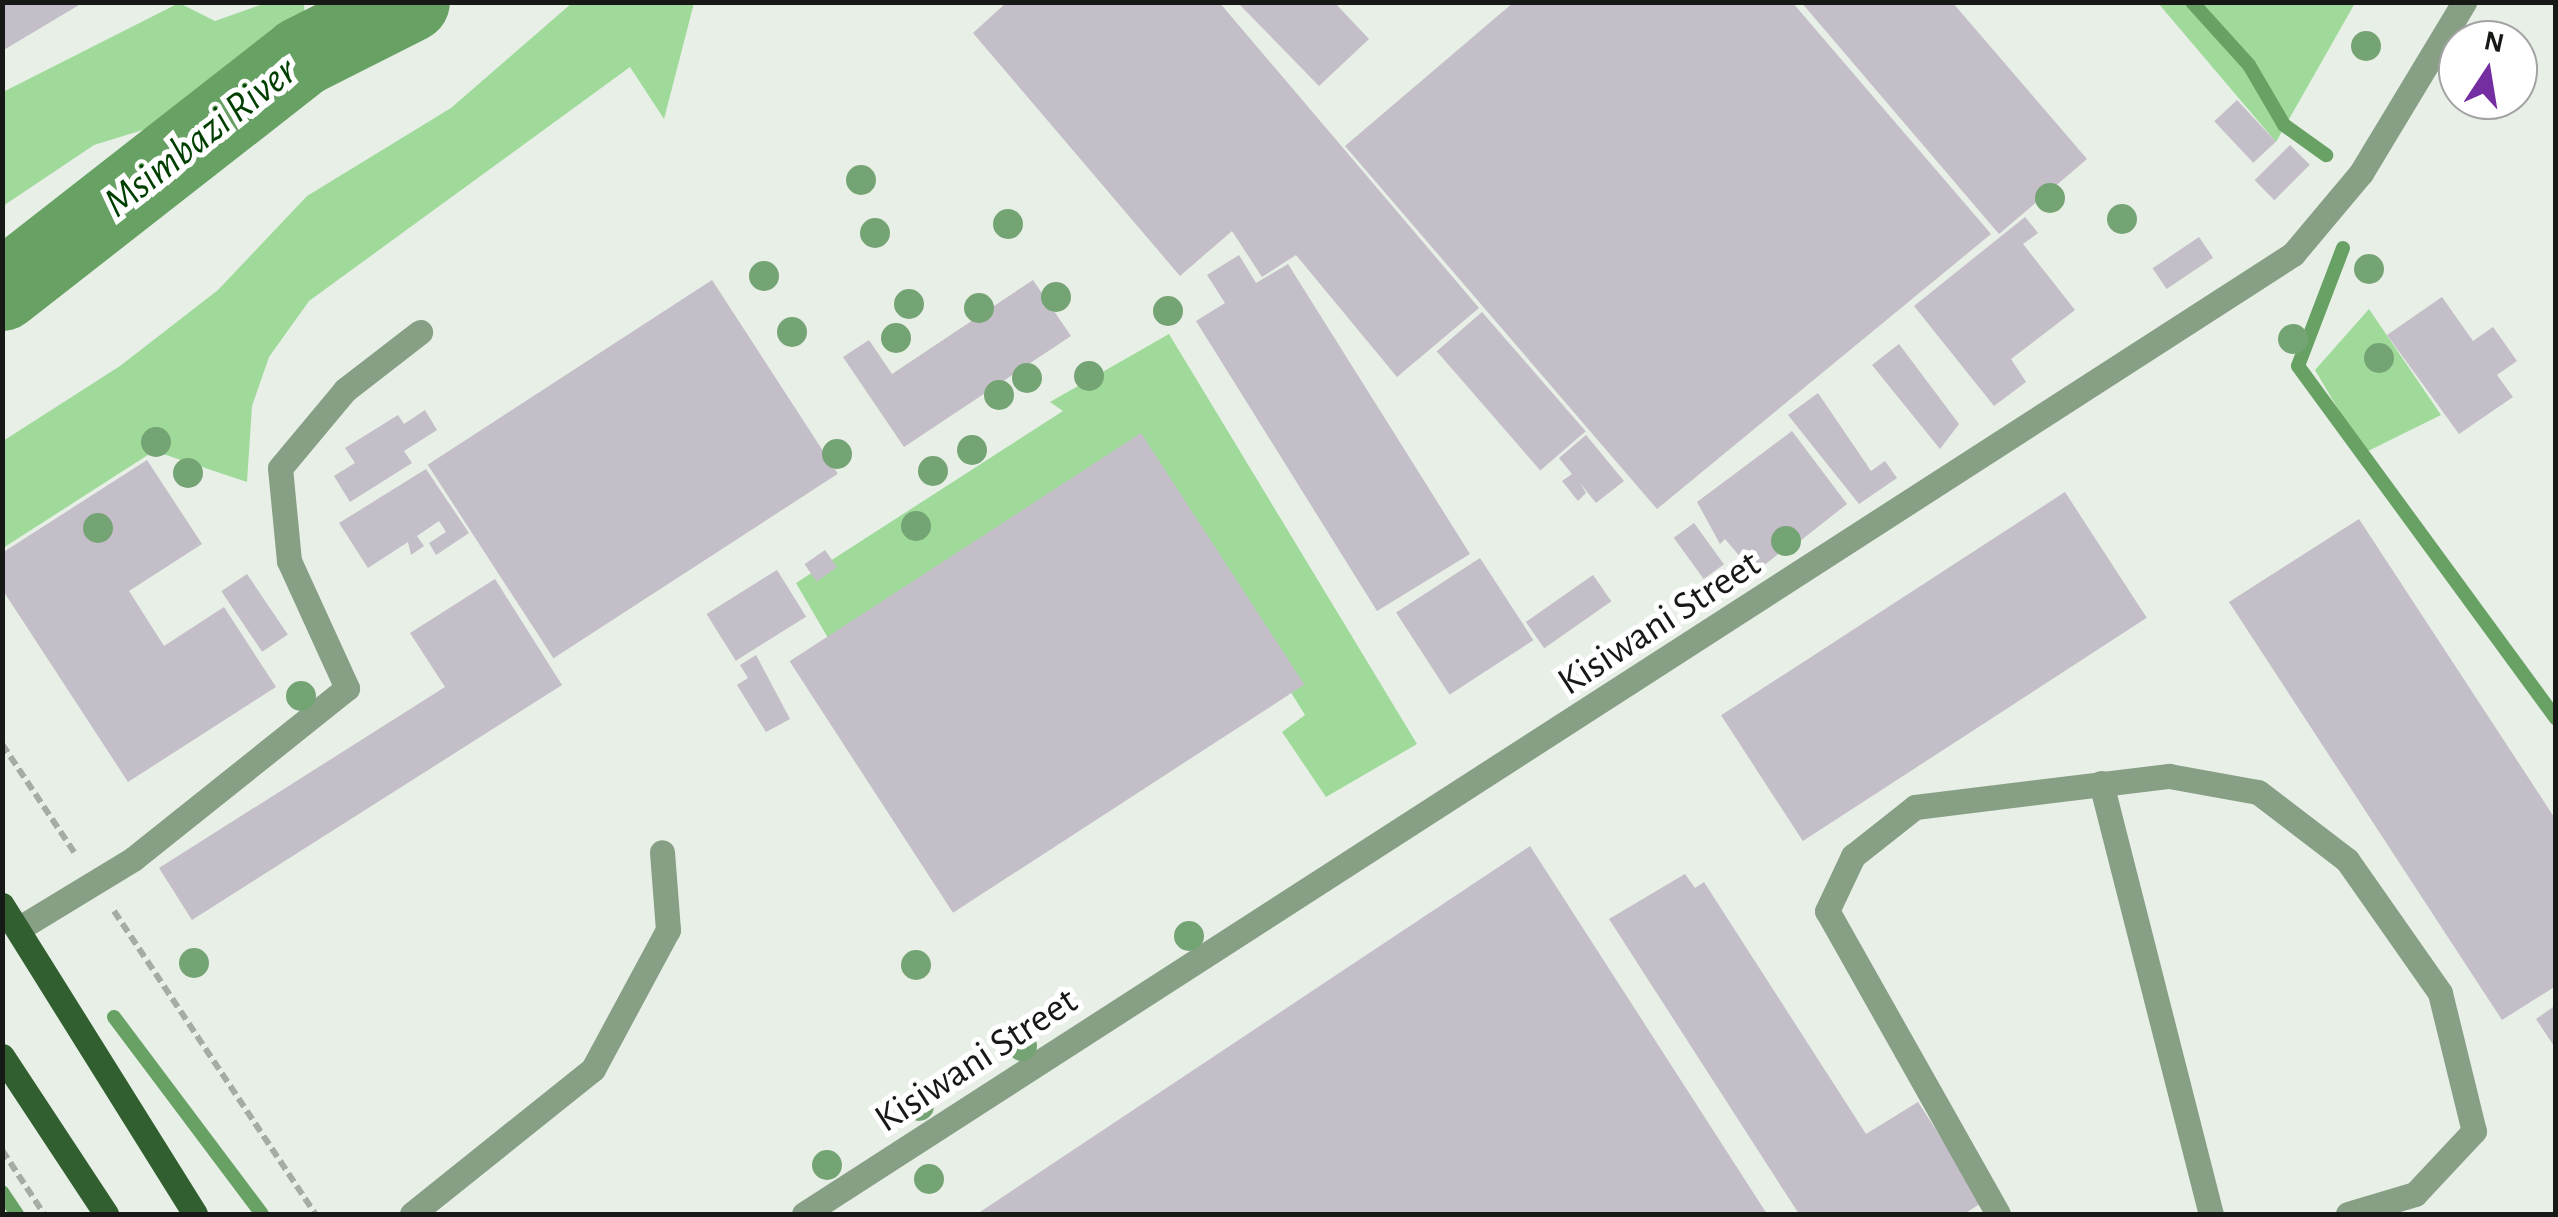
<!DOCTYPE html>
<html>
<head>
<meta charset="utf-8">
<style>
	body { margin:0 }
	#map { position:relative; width:2558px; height:1217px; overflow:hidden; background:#e7efe6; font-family:"Alegreya Sans",sans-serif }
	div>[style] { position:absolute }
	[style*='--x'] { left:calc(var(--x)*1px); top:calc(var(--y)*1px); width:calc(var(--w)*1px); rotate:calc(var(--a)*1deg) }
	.green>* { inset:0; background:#9fda9a }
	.stream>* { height:14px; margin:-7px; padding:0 7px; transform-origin:7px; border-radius:7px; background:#68a164 }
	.river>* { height:80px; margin:-40px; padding:0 40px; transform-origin:40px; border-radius:40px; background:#68a164 }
	.building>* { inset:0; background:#c3bec8; transform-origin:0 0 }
	.path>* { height:6px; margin-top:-3px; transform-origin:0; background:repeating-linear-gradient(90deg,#a6aca5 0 10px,transparent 0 15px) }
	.service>* { height:25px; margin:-12.5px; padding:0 12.5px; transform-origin:12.5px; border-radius:12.5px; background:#879f84 }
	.minor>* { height:25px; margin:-12.5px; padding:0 12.5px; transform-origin:12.5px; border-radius:12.5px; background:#879f84 }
	.primary>* { height:25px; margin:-12.5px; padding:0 12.5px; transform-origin:12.5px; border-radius:12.5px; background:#315f2f }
	.trees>* { width:30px; height:30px; margin:-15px; border-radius:50%; background:#75a474 }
	span { translate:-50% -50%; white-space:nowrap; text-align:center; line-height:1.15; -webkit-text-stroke:10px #fff; paint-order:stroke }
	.street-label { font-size:40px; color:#161916 }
	.water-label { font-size:42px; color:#003f00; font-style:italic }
	.frame { position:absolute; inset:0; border:5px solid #161916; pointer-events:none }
	.north { position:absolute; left:2438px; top:20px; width:100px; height:100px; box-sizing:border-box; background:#fff; border:2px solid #a2a3a2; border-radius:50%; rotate:12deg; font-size:28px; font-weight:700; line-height:40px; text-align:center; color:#161916 }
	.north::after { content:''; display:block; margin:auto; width:35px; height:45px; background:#742ea1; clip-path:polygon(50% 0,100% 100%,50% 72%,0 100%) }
</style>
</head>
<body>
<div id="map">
	<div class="green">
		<i style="clip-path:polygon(179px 3px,215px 21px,266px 3px,304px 3px,308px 79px,94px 145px,3px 206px,3px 92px)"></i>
		<i style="clip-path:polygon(572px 3px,694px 3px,664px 119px,630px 67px,309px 301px,269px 357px,252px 406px,247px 482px,154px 451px,3px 548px,3px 441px,120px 366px,218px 290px,307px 196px,451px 108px)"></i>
		<i style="clip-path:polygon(2158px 3px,2355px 3px,2276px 142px)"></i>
		<i style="clip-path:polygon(2369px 309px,2441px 415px,2364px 453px,2315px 370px)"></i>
		<i style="clip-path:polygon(1169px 334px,1417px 744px,1326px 797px,1282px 732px,1305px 715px,1149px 464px,835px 650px,796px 583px,1063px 411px,1050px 402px)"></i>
	</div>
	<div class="stream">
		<i style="--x:2192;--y:2;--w:85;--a:47.9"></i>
		<i style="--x:2249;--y:65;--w:69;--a:59.7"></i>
		<i style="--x:2284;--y:125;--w:52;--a:35.5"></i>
		<i style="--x:2343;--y:248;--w:126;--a:110.9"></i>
		<i style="--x:2298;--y:366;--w:437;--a:53.8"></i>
		<i style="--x:114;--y:1017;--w:246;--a:53.1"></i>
		<i style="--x:2;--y:1192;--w:27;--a:56"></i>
	</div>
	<div class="river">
		<i style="--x:2;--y:291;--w:380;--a:-38"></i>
		<i style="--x:301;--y:57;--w:122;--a:-26.8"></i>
	</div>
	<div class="building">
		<i style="clip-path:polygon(2px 2px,84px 2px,2px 51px)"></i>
		<i style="clip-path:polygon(1007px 2px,1219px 2px,1479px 308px,1397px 377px,1296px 255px,1262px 277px,1232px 231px,1180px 276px,973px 33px)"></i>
		<i style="clip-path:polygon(1237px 2px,1334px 2px,1369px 39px,1319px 86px)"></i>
		<i style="clip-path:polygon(1514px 2px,1792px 2px,1991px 234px,1657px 509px,1345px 146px)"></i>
		<i style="clip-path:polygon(1801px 2px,1952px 2px,2087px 159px,1999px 234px)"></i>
		<i style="left:2237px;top:100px;width:57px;height:31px;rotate:47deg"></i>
		<i style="left:2290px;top:145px;width:28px;height:50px;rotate:45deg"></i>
		<i style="clip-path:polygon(2025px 217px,2038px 233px,2023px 244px,2075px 310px,2011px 359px,2026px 382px,1994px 406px,1914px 306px)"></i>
		<i style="left:2199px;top:237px;width:25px;height:56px;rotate:56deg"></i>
		<i style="clip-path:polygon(1239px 255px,1256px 283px,1288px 264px,1470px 554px,1377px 611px,1196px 321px,1225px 303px,1207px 275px)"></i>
		<i style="left:712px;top:280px;width:231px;height:339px;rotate:57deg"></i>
		<i style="clip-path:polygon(1033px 280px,1071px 336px,904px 447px,843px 357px,869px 340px,892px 374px)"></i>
		<i style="clip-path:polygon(2442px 297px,2473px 341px,2493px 327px,2517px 361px,2497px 375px,2513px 397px,2459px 434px,2387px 335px)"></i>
		<i style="left:1482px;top:312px;width:158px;height:60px;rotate:49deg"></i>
		<i style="clip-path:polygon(1899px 344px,1959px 424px,1940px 449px,1872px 365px)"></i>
		<i style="clip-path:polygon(1818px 393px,1871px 471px,1885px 461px,1897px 478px,1859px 504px,1788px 415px)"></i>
		<i style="clip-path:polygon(425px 410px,437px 430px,404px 451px,412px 463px,350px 502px,334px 476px,355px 463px,345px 448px,398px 415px,404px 424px)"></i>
		<i style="clip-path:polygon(1792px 431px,1847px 504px,1790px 549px,1781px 538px,1781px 552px,1754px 573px,1725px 539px,1720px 544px,1697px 502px)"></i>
		<i style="left:1141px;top:433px;width:300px;height:419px;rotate:57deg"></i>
		<i style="clip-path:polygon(1586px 435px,1624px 481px,1596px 503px,1580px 483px,1586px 493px,1578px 501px,1562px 481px,1572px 474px,1559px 458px)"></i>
		<i style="clip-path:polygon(147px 460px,202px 544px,129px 591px,164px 646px,224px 607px,276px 687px,128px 782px,2px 589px,2px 553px)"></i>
		<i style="clip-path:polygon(426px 469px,469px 533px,436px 555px,429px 543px,446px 532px,439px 521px,417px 536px,424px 546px,411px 555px,408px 542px,368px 568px,339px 523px)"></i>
		<i style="left:2065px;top:492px;width:150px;height:410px;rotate:57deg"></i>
		<i style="clip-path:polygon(2359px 519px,2556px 820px,2556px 986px,2502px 1020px,2229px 602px)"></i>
		<i style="left:1694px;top:523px;width:51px;height:25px;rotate:54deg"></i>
		<i style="left:825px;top:550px;width:21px;height:25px;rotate:55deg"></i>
		<i style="left:1480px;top:558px;width:98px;height:100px;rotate:57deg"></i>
		<i style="left:777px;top:570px;width:55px;height:83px;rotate:58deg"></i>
		<i style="left:247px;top:574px;width:73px;height:31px;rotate:56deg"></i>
		<i style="left:1593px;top:575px;width:32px;height:82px;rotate:55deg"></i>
		<i style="clip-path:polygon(495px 579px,562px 685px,192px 920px,159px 868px,445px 687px,410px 633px)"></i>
		<i style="clip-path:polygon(756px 655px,790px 719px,766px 732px,737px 685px,748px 678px,740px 665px)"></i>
		<i style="clip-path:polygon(1530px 846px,1767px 1214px,977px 1214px)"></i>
		<i style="clip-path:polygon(1685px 874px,1695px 888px,1704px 882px,1866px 1134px,1918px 1102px,1983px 1202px,1964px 1214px,1799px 1214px,1609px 919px)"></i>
		<i style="clip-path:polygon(2556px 1005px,2556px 1049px,2536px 1019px)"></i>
	</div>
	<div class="path">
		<i style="--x:2;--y:744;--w:133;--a:56.3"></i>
		<i style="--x:114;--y:911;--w:364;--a:56.4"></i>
		<i style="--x:2;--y:1150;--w:77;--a:56.7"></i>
	</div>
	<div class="service">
		<i style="--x:2101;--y:783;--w:445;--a:75.7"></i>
		<i style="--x:18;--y:929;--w:135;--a:-31.3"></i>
		<i style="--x:133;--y:859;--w:274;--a:-38.6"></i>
		<i style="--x:347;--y:688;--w:140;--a:-114.5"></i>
		<i style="--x:289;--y:561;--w:93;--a:-95.5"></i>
		<i style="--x:280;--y:468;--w:102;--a:-50.2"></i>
		<i style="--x:345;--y:390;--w:95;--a:-37.7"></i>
		<i style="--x:412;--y:1214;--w:232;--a:-38.7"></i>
		<i style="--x:593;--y:1069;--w:158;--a:-61.7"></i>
		<i style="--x:668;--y:930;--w:78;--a:-94.4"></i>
		<i style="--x:1998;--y:1214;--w:348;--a:-119.4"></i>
		<i style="--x:1827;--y:911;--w:61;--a:-64.7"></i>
		<i style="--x:1853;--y:856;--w:79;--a:-38.3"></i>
		<i style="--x:1915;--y:807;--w:256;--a:-7"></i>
		<i style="--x:2169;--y:776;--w:90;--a:10.2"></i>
		<i style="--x:2258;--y:792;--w:112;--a:37.4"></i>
		<i style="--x:2347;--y:860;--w:162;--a:55"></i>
		<i style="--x:2440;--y:993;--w:142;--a:76.2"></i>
		<i style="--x:2474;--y:1131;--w:86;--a:133.1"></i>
		<i style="--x:2415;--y:1194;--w:70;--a:163.4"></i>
	</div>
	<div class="minor">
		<i style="--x:804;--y:1214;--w:1772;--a:-32.81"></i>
		<i style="--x:2293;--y:254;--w:106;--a:-50"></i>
		<i style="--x:2361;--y:173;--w:200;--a:-58.9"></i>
	</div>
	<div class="primary">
		<i style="--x:2;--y:905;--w:364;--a:58"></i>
		<i style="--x:2;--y:1056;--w:189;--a:56.6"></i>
	</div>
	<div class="trees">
		<i style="left:2366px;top:46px"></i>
		<i style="left:861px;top:180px"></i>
		<i style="left:2050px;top:198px"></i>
		<i style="left:2122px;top:219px"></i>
		<i style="left:1008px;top:224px"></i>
		<i style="left:875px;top:233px"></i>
		<i style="left:2369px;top:269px"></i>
		<i style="left:764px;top:276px"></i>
		<i style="left:1056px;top:297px"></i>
		<i style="left:909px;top:304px"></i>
		<i style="left:979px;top:308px"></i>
		<i style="left:1168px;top:311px"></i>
		<i style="left:792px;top:332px"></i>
		<i style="left:896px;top:338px"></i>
		<i style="left:2293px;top:339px"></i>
		<i style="left:2379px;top:358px"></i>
		<i style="left:1089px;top:376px"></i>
		<i style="left:1027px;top:378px"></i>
		<i style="left:999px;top:395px"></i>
		<i style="left:156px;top:442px"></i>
		<i style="left:972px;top:450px"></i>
		<i style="left:837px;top:454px"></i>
		<i style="left:933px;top:471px"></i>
		<i style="left:188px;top:473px"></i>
		<i style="left:916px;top:526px"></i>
		<i style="left:98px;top:528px"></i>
		<i style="left:1786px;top:541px"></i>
		<i style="left:301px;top:696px"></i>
		<i style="left:1189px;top:936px"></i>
		<i style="left:194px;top:963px"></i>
		<i style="left:916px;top:965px"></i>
		<i style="left:1022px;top:1046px"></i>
		<i style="left:919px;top:1106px"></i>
		<i style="left:827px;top:1165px"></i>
		<i style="left:929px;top:1179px"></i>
	</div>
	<div class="street-label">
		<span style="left:1659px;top:623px;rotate:-33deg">Kisiwani Street</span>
		<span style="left:976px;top:1060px;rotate:-33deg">Kisiwani Street</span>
	</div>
	<div class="water-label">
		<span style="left:200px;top:137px;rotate:-38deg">Msimbazi River</span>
	</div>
	<div class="frame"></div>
	<div class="north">N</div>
</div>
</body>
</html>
